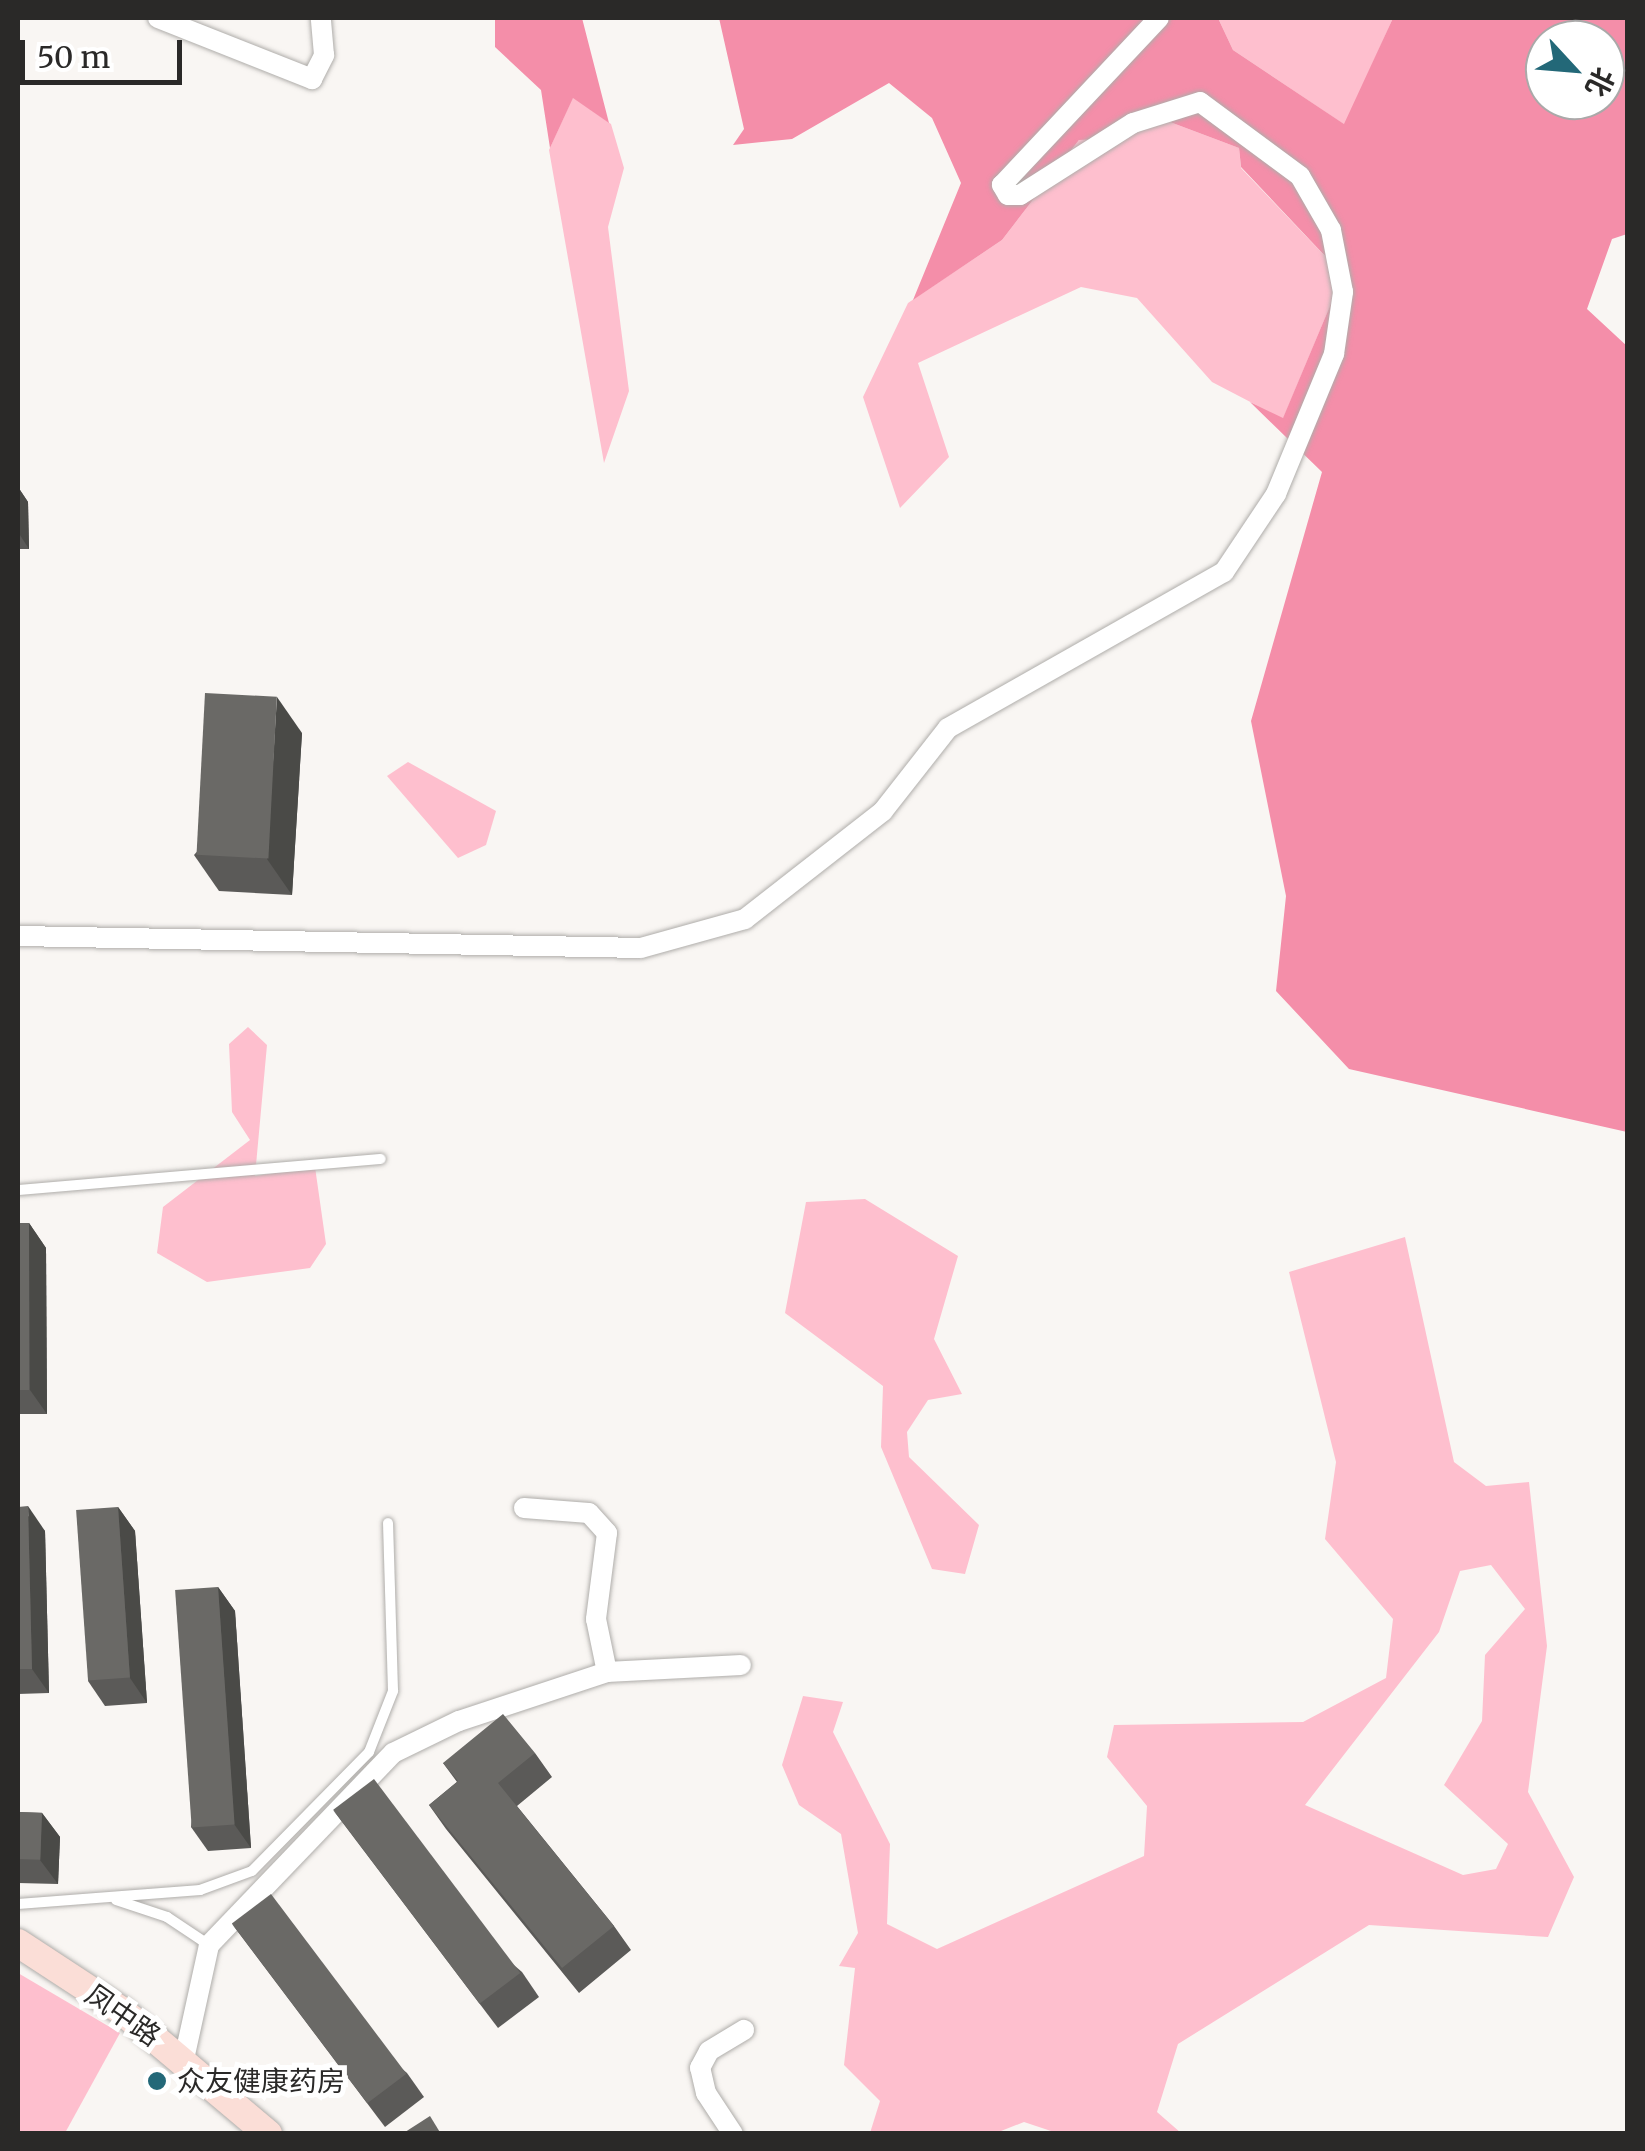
<!DOCTYPE html>
<html>
<head>
<meta charset="utf-8">
<style>
	body { margin:0 }
	#map { position:relative; width:1645px; height:2151px; overflow:hidden; background:#f9f6f3; font-family:Merriweather,"Noto Sans SC",serif }
	div>[style] { position:absolute }
	[style*='--x'] { left:calc(var(--x)*1px); top:calc(var(--y)*1px); width:calc(var(--w)*1px); rotate:calc(var(--a)*1deg) }
	.green>* { inset:0; background:#febfce }
	.forest>* { inset:0; background:#f48ea9 }
	.roads { filter:drop-shadow(0 0 2px #afadaa) drop-shadow(0 0 2px #afadaa) }
	.lane>* { height:10px; margin:-5px; padding:0 5px; transform-origin:5px; border-radius:5px; background:#fff }
	.street>* { height:20px; margin:-10px; padding:0 10px; transform-origin:10px; border-radius:10px; background:#fff }
	.secondary>* { height:28px; margin:-14px; padding:0 14px; transform-origin:14px; border-radius:14px; background:#fbded7 }
	.wall>* { inset:0; background:#5b5a58 }
	.shaded-wall>* { inset:0; background:#4a4a47 }
	.building>* { inset:0; background:#6a6966; transform-origin:0 0 }
	.dots>* { width:28px; height:28px; translate:-50% -50%; box-sizing:border-box; border:5px solid #fff; border-radius:50% }
	span { translate:-50% -50%; white-space:nowrap; text-align:center; line-height:1.15; -webkit-text-stroke:10px #fff; paint-order:stroke }
	.street-label { font-size:28px; color:#2a2928 }
	.poi-label { font-size:28px; color:#2a2928 }
	.left { translate:0 -50%; text-align:left }
	.frame { position:absolute; inset:0; border:20px solid #2a2928; pointer-events:none }
	.north { position:absolute; left:1525px; top:20px; width:100px; height:100px; box-sizing:border-box; background:#fff; border:2px solid #aaa9a9; border-radius:50%; rotate:116deg; font-size:28px; font-weight:700; line-height:40px; text-align:center; color:#2a2928 }
	.north::after { content:''; display:block; margin:auto; width:35px; height:45px; background:#236878; clip-path:polygon(50% 0,100% 100%,50% 72%,0 100%) }
	.scale { position:absolute; left:20px; top:40px; width:162px; height:45px; box-sizing:border-box; border:5px solid #2a2928; border-top:0; padding-left:12px; font-size:30px; line-height:35px; white-space:nowrap; color:#2a2928; -webkit-text-stroke:8px #fff; paint-order:stroke }
</style>
</head>
<body>
<div id="map">
	<div class="green">
		<i style="clip-path:polygon(1218px 18px,1393px 18px,1345px 125px,1233px 50px)"></i>
		<i style="clip-path:polygon(573px 97px,611px 124px,624px 168px,608px 227px,629px 391px,604px 463px,549px 150px)"></i>
		<i style="clip-path:polygon(1154px 116px,1239px 148px,1241px 168px,1343px 275px,1283px 419px,1212px 382px,1137px 298px,1081px 287px,918px 363px,949px 457px,900px 508px,863px 397px,908px 303px,1002px 240px,1079px 140px,1115px 139px)"></i>
		<i style="clip-path:polygon(408px 762px,496px 811px,486px 845px,458px 858px,387px 776px)"></i>
		<i style="clip-path:polygon(248px 1027px,267px 1045px,255px 1176px,315px 1167px,326px 1244px,310px 1268px,207px 1282px,157px 1253px,163px 1207px,250px 1140px,232px 1112px,229px 1044px)"></i>
		<i style="clip-path:polygon(865px 1199px,958px 1256px,934px 1339px,962px 1394px,928px 1400px,907px 1432px,909px 1457px,979px 1525px,965px 1574px,932px 1569px,881px 1447px,883px 1386px,785px 1313px,806px 1202px)"></i>
		<i style="clip-path:polygon(evenodd,1405px 1237px,1454px 1462px,1486px 1486px,1529px 1482px,1547px 1646px,1528px 1792px,1574px 1877px,1548px 1937px,1369px 1925px,1178px 2044px,1157px 2112px,1181px 2133px,1057px 2133px,1024px 2122px,996px 2133px,870px 2133px,880px 2101px,844px 2065px,855px 1968px,839px 1966px,858px 1933px,841px 1834px,799px 1805px,782px 1765px,803px 1696px,843px 1702px,833px 1732px,890px 1844px,887px 1924px,937px 1949px,1144px 1856px,1147px 1806px,1107px 1757px,1114px 1725px,1303px 1722px,1386px 1678px,1393px 1619px,1325px 1539px,1336px 1462px,1289px 1272px,1405px 1237px,1491px 1565px,1525px 1609px,1485px 1655px,1482px 1721px,1444px 1785px,1508px 1844px,1496px 1869px,1463px 1875px,1305px 1805px,1439px 1632px,1460px 1571px,1491px 1565px)"></i>
		<i style="clip-path:polygon(18px 1973px,120px 2033px,65px 2133px,18px 2133px)"></i>
	</div>
	<div class="forest">
		<i style="clip-path:polygon(495px 18px,582px 18px,609px 123px,573px 98px,550px 148px,541px 90px,495px 47px)"></i>
		<i style="clip-path:polygon(evenodd,719px 18px,1218px 18px,1233px 50px,1344px 124px,1393px 18px,1627px 18px,1627px 234px,1612px 239px,1587px 309px,1628px 347px,1627px 1132px,1349px 1069px,1276px 991px,1286px 896px,1251px 721px,1322px 472px,1250px 402px,1283px 418px,1343px 275px,1241px 167px,1239px 148px,1154px 116px,1115px 139px,1079px 140px,1002px 240px,913px 300px,961px 183px,932px 118px,889px 83px,792px 139px,733px 145px,744px 129px,719px 18px,1545px 40px,1605px 40px,1605px 100px,1545px 100px,1545px 40px)"></i>
	</div>
	<div class="roads">
		<div class="lane">
			<i style="--x:18;--y:1190;--w:364;--a:-4.9"></i>
			<i style="--x:116;--y:1900;--w:54;--a:18.4"></i>
			<i style="--x:167;--y:1917;--w:50;--a:33.7"></i>
			<i style="--x:18;--y:1904;--w:183;--a:-4.4"></i>
			<i style="--x:200;--y:1890;--w:55;--a:-20.1"></i>
			<i style="--x:252;--y:1871;--w:167;--a:-45.5"></i>
			<i style="--x:369;--y:1752;--w:66;--a:-68.5"></i>
			<i style="--x:393;--y:1691;--w:168;--a:-91.7"></i>
		</div>
		<div class="street">
			<i style="--x:158;--y:18;--w:166;--a:21.6"></i>
			<i style="--x:312;--y:79;--w:27;--a:-63"></i>
			<i style="--x:324;--y:55;--w:37;--a:-95"></i>
			<i style="--x:18;--y:936;--w:623;--a:1.1"></i>
			<i style="--x:641;--y:948;--w:108;--a:-15.6"></i>
			<i style="--x:745;--y:919;--w:175;--a:-38"></i>
			<i style="--x:883;--y:811;--w:105;--a:-51.9"></i>
			<i style="--x:948;--y:728;--w:317;--a:-29.5"></i>
			<i style="--x:1224;--y:572;--w:94;--a:-56.3"></i>
			<i style="--x:1276;--y:494;--w:152;--a:-67.5"></i>
			<i style="--x:1334;--y:354;--w:63;--a:-81.7"></i>
			<i style="--x:1343;--y:292;--w:63;--a:-101"></i>
			<i style="--x:1331;--y:230;--w:62;--a:-119.9"></i>
			<i style="--x:1300;--y:176;--w:124;--a:-143.5"></i>
			<i style="--x:1200;--y:102;--w:70;--a:162.6"></i>
			<i style="--x:1133;--y:123;--w:134;--a:147.5"></i>
			<i style="--x:1020;--y:195;--w:12;--a:180"></i>
			<i style="--x:1008;--y:195;--w:12;--a:-121"></i>
			<i style="--x:1002;--y:185;--w:229;--a:-46.8"></i>
			<i style="--x:524;--y:1508;--w:65;--a:4.4"></i>
			<i style="--x:589;--y:1513;--w:27;--a:48"></i>
			<i style="--x:607;--y:1533;--w:87;--a:97.3"></i>
			<i style="--x:596;--y:1619;--w:54;--a:78.3"></i>
			<i style="--x:184;--y:2059;--w:117;--a:-77.6"></i>
			<i style="--x:209;--y:1945;--w:266;--a:-46.2"></i>
			<i style="--x:393;--y:1753;--w:73;--a:-25.9"></i>
			<i style="--x:459;--y:1721;--w:156;--a:-18.3"></i>
			<i style="--x:607;--y:1672;--w:134;--a:-3"></i>
			<i style="--x:733;--y:2134;--w:49;--a:-123.4"></i>
			<i style="--x:706;--y:2093;--w:26;--a:-103"></i>
			<i style="--x:700;--y:2068;--w:19;--a:-62"></i>
			<i style="--x:709;--y:2051;--w:41;--a:-31"></i>
		</div>
		<div class="secondary">
			<i style="--x:18;--y:1943;--w:124;--a:33.2"></i>
			<i style="--x:122;--y:2011;--w:191;--a:40.1"></i>
		</div>
	</div>
	<div class="wall">
		<i style="clip-path:polygon(18px 487px,28px 502px,29px 549px,18px 549px)"></i>
		<i style="clip-path:polygon(302px 733px,292px 895px,219px 891px,194px 855px)"></i>
		<i style="clip-path:polygon(18px 1223px,29px 1223px,46px 1248px,47px 1414px,18px 1414px)"></i>
		<i style="clip-path:polygon(18px 1507px,45px 1531px,49px 1693px,18px 1694px)"></i>
		<i style="clip-path:polygon(118px 1507px,135px 1531px,147px 1703px,105px 1706px,88px 1681px)"></i>
		<i style="clip-path:polygon(218px 1587px,235px 1611px,251px 1848px,208px 1851px,191px 1827px)"></i>
		<i style="clip-path:polygon(535px 1753px,552px 1777px,517px 1806px,614px 1926px,631px 1950px,579px 1993px,446px 1829px,429px 1805px,457px 1782px,443px 1763px)"></i>
		<i style="clip-path:polygon(333px 1810px,522px 1972px,539px 1997px,498px 2028px)"></i>
		<i style="clip-path:polygon(18px 1812px,42px 1813px,60px 1837px,58px 1884px,18px 1883px)"></i>
		<i style="clip-path:polygon(232px 1924px,407px 2073px,424px 2097px,385px 2127px)"></i>
	</div>
	<div class="shaded-wall">
		<i style="clip-path:polygon(18px 487px,28px 502px,29px 549px,18px 532px)"></i>
		<i style="clip-path:polygon(277px 697px,302px 733px,292px 895px,267px 859px)"></i>
		<i style="clip-path:polygon(29px 1223px,46px 1248px,47px 1414px,30px 1390px)"></i>
		<i style="clip-path:polygon(28px 1506px,45px 1531px,49px 1693px,32px 1669px)"></i>
		<i style="clip-path:polygon(118px 1507px,135px 1531px,147px 1703px,130px 1678px)"></i>
		<i style="clip-path:polygon(218px 1587px,235px 1611px,251px 1848px,234px 1824px)"></i>
		<i style="clip-path:polygon(42px 1813px,60px 1837px,58px 1884px,40px 1860px)"></i>
	</div>
	<div class="building">
		<i style="left:205px;top:693px;width:72px;height:162px;rotate:3deg"></i>
		<i style="left:18px;top:1223px;width:11px;height:167px"></i>
		<i style="clip-path:polygon(28px 1506px,32px 1669px,18px 1669px,18px 1507px)"></i>
		<i style="left:118px;top:1507px;width:171px;height:42px;rotate:86deg"></i>
		<i style="left:218px;top:1587px;width:238px;height:43px;rotate:86deg"></i>
		<i style="clip-path:polygon(503px 1714px,535px 1753px,498px 1783px,614px 1926px,562px 1968px,429px 1805px,458px 1781px,443px 1763px)"></i>
		<i style="left:374px;top:1779px;width:243px;height:51px;rotate:53deg"></i>
		<i style="left:18px;top:1812px;width:24px;height:47px;rotate:2deg"></i>
		<i style="left:271px;top:1894px;width:225px;height:49px;rotate:53deg"></i>
		<i style="clip-path:polygon(430px 2116px,441px 2134px,402px 2134px)"></i>
	</div>
	<div class="dots">
		<i style="left:157px;top:2081px;background:#236878"></i>
	</div>
	<div class="street-label">
		<span style="left:123px;top:2015px;rotate:35deg">凤中路</span>
	</div>
	<div class="poi-label">
		<span class="left" style="left:177px;top:2081px">众友健康药房</span>
	</div>
	<div class="frame"></div>
	<div class="north">北</div>
	<div class="scale">50 m</div>
</div>
</body>
</html>
